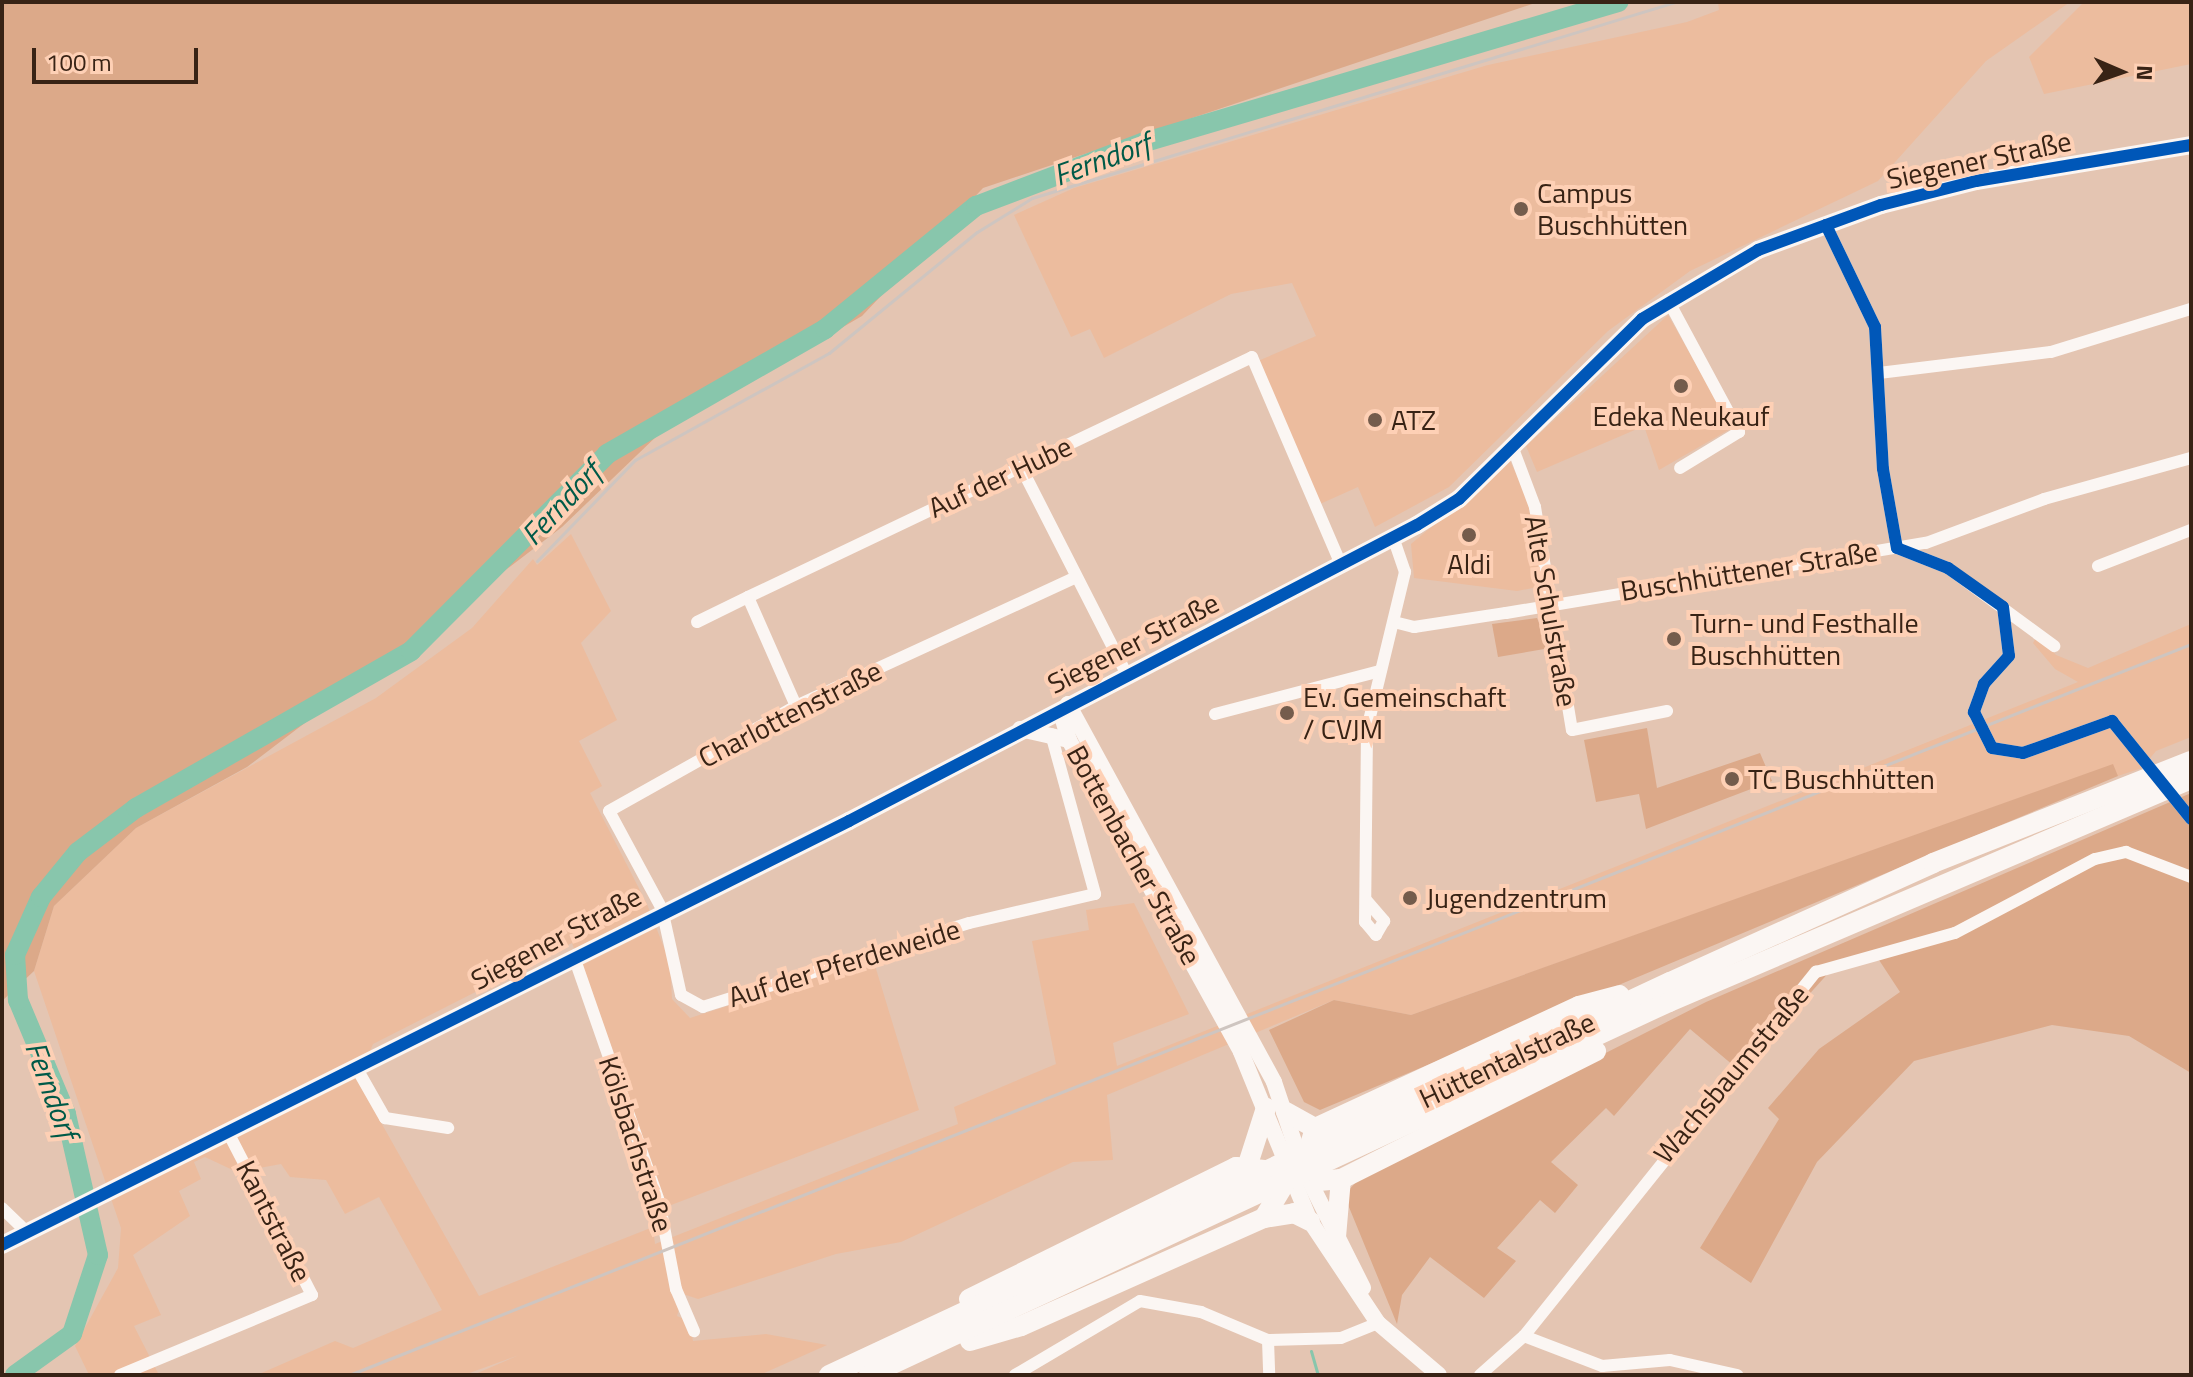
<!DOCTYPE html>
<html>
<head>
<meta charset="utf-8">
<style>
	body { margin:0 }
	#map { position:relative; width:2193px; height:1377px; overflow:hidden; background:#e4c5b2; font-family:"Titillium Web",sans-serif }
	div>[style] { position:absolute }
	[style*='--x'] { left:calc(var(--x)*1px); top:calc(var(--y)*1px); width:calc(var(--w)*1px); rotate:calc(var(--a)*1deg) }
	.built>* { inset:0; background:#ecbc9e }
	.green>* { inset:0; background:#dca989 }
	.stream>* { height:3px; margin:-1.5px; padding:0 1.5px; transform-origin:1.5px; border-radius:1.5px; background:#88c6ac }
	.river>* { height:20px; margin:-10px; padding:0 10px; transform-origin:10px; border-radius:10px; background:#88c6ac }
	.minor>* { height:12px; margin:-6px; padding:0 6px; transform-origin:6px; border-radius:6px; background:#fbf6f3 }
	.tertiary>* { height:16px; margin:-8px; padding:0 8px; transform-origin:8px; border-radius:8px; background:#fbf6f3 }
	.secondary>* { height:18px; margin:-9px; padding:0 9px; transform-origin:9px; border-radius:9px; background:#fbf6f3 }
	.trunk>* { height:20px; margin:-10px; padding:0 10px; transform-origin:10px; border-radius:10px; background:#fbf6f3 }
	.rail>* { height:3px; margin:-1.5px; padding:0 1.5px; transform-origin:1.5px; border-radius:1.5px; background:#cec5c0 }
	.cycleway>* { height:12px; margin:-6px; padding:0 6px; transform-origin:6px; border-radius:6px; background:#0057b8 }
	.dots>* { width:22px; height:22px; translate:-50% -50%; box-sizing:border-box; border:4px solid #fed0b5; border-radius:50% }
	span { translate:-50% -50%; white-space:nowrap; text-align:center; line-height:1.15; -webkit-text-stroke:8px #fed0b5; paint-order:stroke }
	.street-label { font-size:28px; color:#382315 }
	.poi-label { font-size:28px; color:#382315 }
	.left { translate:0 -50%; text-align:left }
	.water-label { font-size:30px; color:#005a48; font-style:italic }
	.frame { position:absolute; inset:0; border:4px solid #382315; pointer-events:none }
	.north { position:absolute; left:2081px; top:32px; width:80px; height:80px; -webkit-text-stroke:6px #fed0b5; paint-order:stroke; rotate:92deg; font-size:22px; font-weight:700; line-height:32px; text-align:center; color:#382315 }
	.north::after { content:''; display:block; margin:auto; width:28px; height:36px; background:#382315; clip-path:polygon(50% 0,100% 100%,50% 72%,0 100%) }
	.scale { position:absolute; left:32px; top:48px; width:166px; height:36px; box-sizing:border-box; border:4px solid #382315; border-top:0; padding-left:10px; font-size:24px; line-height:28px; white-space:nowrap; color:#382315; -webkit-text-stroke:6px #fed0b5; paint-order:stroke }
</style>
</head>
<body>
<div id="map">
	<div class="built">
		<i style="clip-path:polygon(1718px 2px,2070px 2px,1986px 61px,1878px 181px,1690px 271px,1608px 331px,1449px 487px,1375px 527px,1358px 487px,1320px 504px,1258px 361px,1316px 336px,1292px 283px,1231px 294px,1104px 358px,1090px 329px,1071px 337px,1014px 215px,1074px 188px,1488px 65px,1687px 22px,1719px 10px)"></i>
		<i style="clip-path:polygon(2084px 2px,2191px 2px,2191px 64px,2044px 94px,2029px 57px)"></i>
		<i style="clip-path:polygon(1668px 315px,1732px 428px,1659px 470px,1644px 426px,1537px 472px,1526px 446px)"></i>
		<i style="clip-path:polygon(1510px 461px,1527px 497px,1543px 586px,1517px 591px,1414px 578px,1411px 544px)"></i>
		<i style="clip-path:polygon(571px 534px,611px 611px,581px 643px,617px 720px,579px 741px,602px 786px,590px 793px,647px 904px,670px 963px,672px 999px,690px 1018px,873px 959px,919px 1110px,666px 1207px,572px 943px,373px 1044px,357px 1080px,479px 1296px,653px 1227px,655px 1244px,958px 1124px,954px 1107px,1056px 1064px,1032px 941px,1089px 930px,1086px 910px,1134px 903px,1189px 1014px,1113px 1043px,1117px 1066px,2078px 682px,2055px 669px,2033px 643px,2038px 634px,2056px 655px,2088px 668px,2191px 624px,2191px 737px,2156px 751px,2142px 768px,2118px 776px,2112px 765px,1411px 1015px,1334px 1000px,1107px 1095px,1113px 1160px,1073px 1162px,901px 1242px,836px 1254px,698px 1299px,683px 1294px,677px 1316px,689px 1321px,693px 1341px,766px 1334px,827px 1345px,760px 1375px,473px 1375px,519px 1355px,464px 1375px,257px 1375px,335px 1341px,353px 1348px,442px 1310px,379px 1197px,345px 1214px,326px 1180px,290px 1177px,281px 1164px,237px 1172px,205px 1157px,194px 1162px,201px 1179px,179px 1191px,190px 1216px,133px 1255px,161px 1315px,134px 1326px,159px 1375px,89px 1375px,75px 1346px,118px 1268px,121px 1228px,34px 971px,54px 906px,136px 828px,376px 698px,472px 628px,533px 559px,537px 565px)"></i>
	</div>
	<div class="green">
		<i style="clip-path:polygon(2px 2px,1538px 2px,983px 188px,862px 316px,661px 432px,562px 527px,247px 767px,136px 828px,54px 906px,34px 971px,2px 1001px)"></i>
		<i style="clip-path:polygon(1537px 618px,1550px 648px,1498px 657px,1492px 624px)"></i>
		<i style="clip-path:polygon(1647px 728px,1657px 788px,1760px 753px,1772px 781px,1646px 829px,1639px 794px,1596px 802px,1584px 740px)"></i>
		<i style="clip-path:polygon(2113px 764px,2118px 776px,1320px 1110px,1304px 1102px,1269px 1030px,1334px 1000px,1411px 1015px)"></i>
		<i style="clip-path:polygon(2191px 793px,2191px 1073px,2129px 1036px,2052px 1025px,1914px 1061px,1817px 1162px,1751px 1283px,1700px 1248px,1779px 1119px,1768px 1108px,1819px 1049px,1900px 992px,1879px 960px,1832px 969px,1740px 1071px,1690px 1029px,1614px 1116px,1606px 1108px,1551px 1162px,1578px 1185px,1555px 1213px,1540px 1200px,1497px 1248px,1516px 1261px,1484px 1298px,1430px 1257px,1402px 1295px,1397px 1324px,1344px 1195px,1360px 1178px,1706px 1002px)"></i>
	</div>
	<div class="stream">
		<i style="--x:1311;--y:1351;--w:25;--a:74"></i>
	</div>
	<div class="river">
		<i style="--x:15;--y:1375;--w:70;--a:-35.7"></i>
		<i style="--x:72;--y:1334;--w:83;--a:-71.8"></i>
		<i style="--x:98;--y:1255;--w:145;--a:-102.8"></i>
		<i style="--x:66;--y:1114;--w:124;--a:-112.8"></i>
		<i style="--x:18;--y:1000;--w:45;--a:-93.8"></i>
		<i style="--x:15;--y:955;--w:64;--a:-65.9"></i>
		<i style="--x:41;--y:897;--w:58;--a:-50.6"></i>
		<i style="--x:78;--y:852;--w:73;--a:-37.2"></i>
		<i style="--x:136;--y:808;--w:317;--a:-29.7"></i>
		<i style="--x:411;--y:651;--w:278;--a:-45.1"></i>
		<i style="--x:607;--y:454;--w:251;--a:-29.8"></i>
		<i style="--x:825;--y:329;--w:195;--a:-39.2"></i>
		<i style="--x:976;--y:206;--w:178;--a:-20.8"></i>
		<i style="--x:1142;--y:143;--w:497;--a:-16.5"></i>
	</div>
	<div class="minor">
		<i style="--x:1826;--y:225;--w:113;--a:64.3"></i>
		<i style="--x:1875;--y:327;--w:142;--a:86.8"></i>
		<i style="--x:1883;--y:469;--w:80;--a:80"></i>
		<i style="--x:1897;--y:548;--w:55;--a:21.4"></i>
		<i style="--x:1948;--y:568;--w:132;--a:36.3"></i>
		<i style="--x:1668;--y:300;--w:150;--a:61.7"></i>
		<i style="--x:1739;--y:432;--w:69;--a:148.6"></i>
		<i style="--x:1879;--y:373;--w:173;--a:-7"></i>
		<i style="--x:2051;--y:352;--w:146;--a:-17.1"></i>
		<i style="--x:1512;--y:446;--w:65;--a:69.3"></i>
		<i style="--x:1535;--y:507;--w:226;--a:80.6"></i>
		<i style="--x:1572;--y:730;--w:97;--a:-11.3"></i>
		<i style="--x:1021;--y:467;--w:231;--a:63"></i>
		<i style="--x:2098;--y:566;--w:100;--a:-21.2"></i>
		<i style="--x:2003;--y:607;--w:49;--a:83"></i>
		<i style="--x:2009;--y:656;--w:38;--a:132"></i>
		<i style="--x:1984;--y:684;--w:30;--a:110"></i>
		<i style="--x:1974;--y:712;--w:40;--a:63.4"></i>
		<i style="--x:1992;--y:748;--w:31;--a:9"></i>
		<i style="--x:2023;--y:753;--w:95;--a:-19.8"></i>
		<i style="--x:2112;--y:721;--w:126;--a:51.1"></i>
		<i style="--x:697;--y:622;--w:57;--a:-26.1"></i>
		<i style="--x:1394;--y:622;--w:21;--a:14"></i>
		<i style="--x:1414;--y:627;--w:93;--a:-8.7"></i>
		<i style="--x:1506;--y:613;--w:426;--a:-9.5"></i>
		<i style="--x:1926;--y:543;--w:126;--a:-20.4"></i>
		<i style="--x:2044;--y:499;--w:153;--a:-15.6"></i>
		<i style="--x:796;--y:706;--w:119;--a:-113.8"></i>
		<i style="--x:748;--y:597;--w:558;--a:-25.46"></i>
		<i style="--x:1252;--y:357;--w:223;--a:66.8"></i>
		<i style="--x:1215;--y:714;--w:171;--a:-14.6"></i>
		<i style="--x:1051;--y:734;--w:166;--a:74.6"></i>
		<i style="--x:1095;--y:894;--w:129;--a:167"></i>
		<i style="--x:969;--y:923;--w:279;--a:162.5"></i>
		<i style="--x:703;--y:1007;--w:25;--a:-151"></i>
		<i style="--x:681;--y:995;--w:88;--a:-102.5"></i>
		<i style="--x:662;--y:909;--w:111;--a:-118.4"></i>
		<i style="--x:609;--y:811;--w:214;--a:-29.3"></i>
		<i style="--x:796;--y:706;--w:308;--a:-24.7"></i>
		<i style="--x:1366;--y:900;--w:28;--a:49"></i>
		<i style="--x:1384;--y:921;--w:16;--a:120"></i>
		<i style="--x:1376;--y:935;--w:17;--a:-130"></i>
		<i style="--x:1365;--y:922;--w:193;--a:-89.4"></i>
		<i style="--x:1367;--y:729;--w:162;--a:-76.4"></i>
		<i style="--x:1405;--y:572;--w:37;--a:-109"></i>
		<i style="--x:574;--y:957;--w:258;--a:70.8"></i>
		<i style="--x:659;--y:1201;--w:90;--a:79.1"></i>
		<i style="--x:676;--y:1289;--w:46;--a:66.8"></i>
		<i style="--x:356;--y:1067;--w:59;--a:60.4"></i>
		<i style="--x:385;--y:1118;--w:64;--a:9"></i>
		<i style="--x:2;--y:1208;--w:35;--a:44"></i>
		<i style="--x:1524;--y:1336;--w:84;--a:21"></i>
		<i style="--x:1602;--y:1366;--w:68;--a:-5"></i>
		<i style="--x:1670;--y:1360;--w:69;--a:12.6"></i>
		<i style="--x:1268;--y:1340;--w:35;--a:88"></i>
		<i style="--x:120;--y:1375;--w:208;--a:-22.6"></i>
		<i style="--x:312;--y:1295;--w:183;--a:-117.3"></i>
		<i style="--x:1015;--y:1375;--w:145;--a:-30.6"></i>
		<i style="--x:1140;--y:1301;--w:62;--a:10.2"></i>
		<i style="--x:1201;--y:1312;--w:73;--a:22.7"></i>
		<i style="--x:1268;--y:1340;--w:73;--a:-1.6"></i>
		<i style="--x:1341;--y:1338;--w:40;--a:-22"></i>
		<i style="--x:1480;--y:1375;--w:59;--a:-41.6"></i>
		<i style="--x:1524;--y:1336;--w:467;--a:-51.3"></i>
		<i style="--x:1816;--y:972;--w:144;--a:-15.7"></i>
		<i style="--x:1955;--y:933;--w:158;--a:-27.9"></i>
		<i style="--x:2095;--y:859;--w:32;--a:-13"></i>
		<i style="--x:2126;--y:852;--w:70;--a:21"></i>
	</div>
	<div class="tertiary">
		<i style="--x:1068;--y:704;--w:13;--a:117"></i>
		<i style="--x:1062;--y:716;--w:25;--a:74"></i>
		<i style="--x:1069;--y:740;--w:356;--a:61.1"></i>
		<i style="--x:1241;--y:1052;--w:183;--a:67.8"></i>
		<i style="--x:1310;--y:1221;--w:123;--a:56.3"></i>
		<i style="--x:1378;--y:1323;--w:80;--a:40.4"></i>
		<i style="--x:1068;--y:704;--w:430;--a:61.4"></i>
		<i style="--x:1274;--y:1082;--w:91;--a:71.4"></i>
		<i style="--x:1303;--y:1168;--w:134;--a:63.4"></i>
		<i style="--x:1020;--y:729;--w:50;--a:12.7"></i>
	</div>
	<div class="secondary">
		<i style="--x:2;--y:1245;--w:947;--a:-26.59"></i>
		<i style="--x:849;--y:821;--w:640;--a:-27.53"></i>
		<i style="--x:1417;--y:525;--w:49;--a:-31.8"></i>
		<i style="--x:1459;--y:499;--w:257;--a:-44.5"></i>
		<i style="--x:1642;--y:319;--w:135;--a:-30.7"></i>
		<i style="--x:1758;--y:250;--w:131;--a:-20.1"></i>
		<i style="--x:1881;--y:205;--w:98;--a:-14.2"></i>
		<i style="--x:1976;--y:181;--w:218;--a:-9.5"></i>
	</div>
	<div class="trunk">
		<i style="--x:1596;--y:1051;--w:285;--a:153.3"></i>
		<i style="--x:1341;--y:1179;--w:22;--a:175"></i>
		<i style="--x:1319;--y:1181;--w:21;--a:-141"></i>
		<i style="--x:1303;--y:1168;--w:42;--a:-73.3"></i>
		<i style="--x:1315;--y:1128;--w:291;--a:-24.8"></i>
		<i style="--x:1579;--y:1006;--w:42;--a:-15"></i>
		<i style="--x:1286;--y:1112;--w:33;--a:29"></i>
		<i style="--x:1248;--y:1164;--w:59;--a:-72.2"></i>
		<i style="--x:1336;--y:1237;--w:58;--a:-85.1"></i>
		<i style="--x:969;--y:1299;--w:298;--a:-26.3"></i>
		<i style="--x:1236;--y:1167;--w:55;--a:6.2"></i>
		<i style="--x:1291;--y:1173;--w:52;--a:121"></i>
		<i style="--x:970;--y:1341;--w:53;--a:-16.4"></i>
		<i style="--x:1021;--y:1326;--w:266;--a:-24"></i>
		<i style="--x:1264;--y:1218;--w:30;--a:-9"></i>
		<i style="--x:1294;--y:1213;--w:18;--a:27"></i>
		<i style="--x:829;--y:1375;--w:928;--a:-25.05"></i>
		<i style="--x:1670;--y:982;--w:289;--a:-24.3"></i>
		<i style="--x:1933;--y:863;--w:277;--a:-21.6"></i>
		<i style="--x:869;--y:1375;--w:883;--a:-25"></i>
		<i style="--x:1669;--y:1002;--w:568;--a:-23.13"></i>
	</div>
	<div class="rail">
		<i style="--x:537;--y:561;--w:141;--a:-45.9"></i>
		<i style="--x:635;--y:460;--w:222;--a:-28.9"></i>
		<i style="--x:829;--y:353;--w:191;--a:-39.3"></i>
		<i style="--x:977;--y:232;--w:65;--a:-31.7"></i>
		<i style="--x:1032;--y:198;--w:672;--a:-16.95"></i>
		<i style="--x:349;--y:1375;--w:1982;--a:-21.65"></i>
	</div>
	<div class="cycleway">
		<i style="--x:1826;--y:225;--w:113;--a:64.3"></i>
		<i style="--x:1875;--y:327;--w:142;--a:86.8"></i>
		<i style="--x:1883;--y:469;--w:80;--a:80"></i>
		<i style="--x:1897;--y:548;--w:55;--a:21.4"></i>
		<i style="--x:1948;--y:568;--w:67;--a:35.3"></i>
		<i style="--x:2003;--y:607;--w:49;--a:83"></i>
		<i style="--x:2009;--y:656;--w:38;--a:132"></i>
		<i style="--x:1984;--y:684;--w:30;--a:110"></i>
		<i style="--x:1974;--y:712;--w:40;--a:63.4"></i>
		<i style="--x:1992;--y:748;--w:31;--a:9"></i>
		<i style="--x:2023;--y:753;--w:95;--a:-19.8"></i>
		<i style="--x:2112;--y:721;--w:126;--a:51.1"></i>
		<i style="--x:2;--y:1245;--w:947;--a:-26.59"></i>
		<i style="--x:849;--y:821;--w:640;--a:-27.53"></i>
		<i style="--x:1417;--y:525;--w:49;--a:-31.8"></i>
		<i style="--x:1459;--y:499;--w:257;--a:-44.5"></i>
		<i style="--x:1642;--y:319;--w:135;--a:-30.7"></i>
		<i style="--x:1758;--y:250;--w:131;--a:-20.1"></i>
		<i style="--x:1881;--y:205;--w:98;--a:-14.2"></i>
		<i style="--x:1976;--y:181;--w:218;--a:-9.5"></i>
	</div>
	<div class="dots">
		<i style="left:1521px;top:209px;background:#745c4c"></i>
		<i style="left:1681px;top:386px;background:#745c4c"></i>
		<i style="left:1375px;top:420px;background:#745c4c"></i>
		<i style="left:1469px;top:535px;background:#745c4c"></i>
		<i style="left:1674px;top:639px;background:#745c4c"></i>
		<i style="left:1287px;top:713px;background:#745c4c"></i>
		<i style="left:1732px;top:779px;background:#745c4c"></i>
		<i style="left:1410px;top:898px;background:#745c4c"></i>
	</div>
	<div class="street-label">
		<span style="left:1979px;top:160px;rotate:-12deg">Siegener Straße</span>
		<span style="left:1000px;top:477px;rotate:-25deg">Auf der Hube</span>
		<span style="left:1749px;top:571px;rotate:-9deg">Buschhüttener Straße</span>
		<span style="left:1551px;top:611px;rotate:80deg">Alte Schulstraße</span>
		<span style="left:1133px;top:643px;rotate:-27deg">Siegener Straße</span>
		<span style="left:790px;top:714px;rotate:-27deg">Charlottenstraße</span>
		<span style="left:1134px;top:855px;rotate:61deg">Bottenbacher Straße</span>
		<span style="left:556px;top:938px;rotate:-28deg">Siegener Straße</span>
		<span style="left:844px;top:963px;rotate:-17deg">Auf der Pferdeweide</span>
		<span style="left:1507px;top:1060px;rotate:-25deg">Hüttentalstraße</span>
		<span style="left:1731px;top:1074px;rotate:-50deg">Wachsbaumstraße</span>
		<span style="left:636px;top:1144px;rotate:72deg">Kölsbachstraße</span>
		<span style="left:274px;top:1221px;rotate:63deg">Kantstraße</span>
	</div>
	<div class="poi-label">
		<span class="left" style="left:1537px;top:209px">Campus<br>Buschhütten</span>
		<span style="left:1681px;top:416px">Edeka Neukauf</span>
		<span class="left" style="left:1391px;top:420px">ATZ</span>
		<span style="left:1469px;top:564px">Aldi</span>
		<span class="left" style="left:1690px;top:639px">Turn- und Festhalle<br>Buschhütten</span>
		<span class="left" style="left:1303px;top:713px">Ev. Gemeinschaft<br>/ CVJM</span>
		<span class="left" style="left:1748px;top:779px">TC Buschhütten</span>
		<span class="left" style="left:1426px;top:898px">Jugendzentrum</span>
	</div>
	<div class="water-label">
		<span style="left:1102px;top:159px;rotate:-20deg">Ferndorf</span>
		<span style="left:561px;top:503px;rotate:-47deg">Ferndorf</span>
		<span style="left:52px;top:1090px;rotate:70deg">Ferndorf</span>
	</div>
	<div class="frame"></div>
	<div class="north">N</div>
	<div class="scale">100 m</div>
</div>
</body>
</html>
